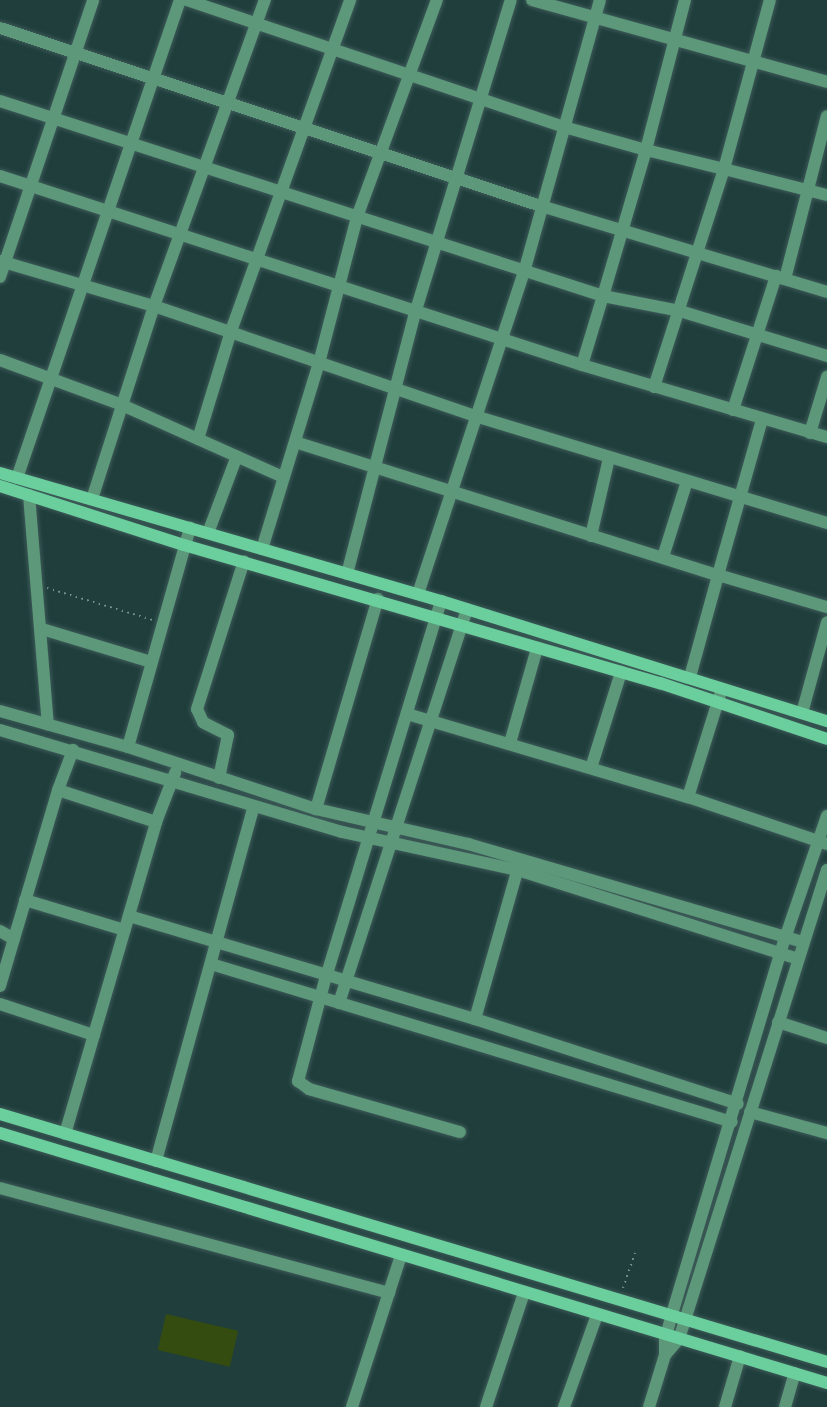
<!DOCTYPE html>
<html>
<head>
<meta charset="utf-8">
<style>
	body { margin:0 }
	#map { position:relative; width:827px; height:1407px; overflow:hidden; background:#1f3e3c; font-family:Lora,serif }
	div>[style] { position:absolute }
	[style*='--x'] { left:calc(var(--x)*1px); top:calc(var(--y)*1px); width:calc(var(--w)*1px); rotate:calc(var(--a)*1deg) }
	.green>* { inset:0; background:#344c10; transform-origin:0 0 }
	.path>* { height:2px; margin-top:-1px; transform-origin:0; background:repeating-linear-gradient(90deg,#77908e 0 1.5px,transparent 0 6px) }
	.roads { filter:drop-shadow(0 0 2px #3d5a58) drop-shadow(0 0 2px #3d5a58) }
	.minor>* { height:12px; margin:-6px; padding:0 6px; transform-origin:6px; border-radius:6px; background:#5c9879 }
	.secondary>* { height:12px; margin:-6px; padding:0 6px; transform-origin:6px; border-radius:6px; background:#6bcf9d }
	span { translate:-50% -50%; white-space:nowrap; text-align:center; line-height:1.15; -webkit-text-stroke:5px #143432; paint-order:stroke }
</style>
</head>
<body>
<div id="map">
	<div class="green">
		<i style="left:166px;top:1314px;width:74px;height:37px;rotate:13deg"></i>
	</div>
	<div class="path">
		<i style="--x:47;--y:588;--w:111;--a:16.8"></i>
		<i style="--x:623;--y:1288;--w:37;--a:-71"></i>
	</div>
	<div class="roads">
		<div class="minor">
			<i style="--x:532;--y:0;--w:306;--a:15.5"></i>
			<i style="--x:685;--y:0;--w:155;--a:104.6"></i>
			<i style="--x:646;--y:150;--w:80;--a:13.7"></i>
			<i style="--x:724;--y:169;--w:175;--a:-74.8"></i>
			<i style="--x:0;--y:28;--w:570;--a:18.21"></i>
			<i style="--x:541;--y:206;--w:299;--a:16.7"></i>
			<i style="--x:0;--y:101;--w:634;--a:17.92"></i>
			<i style="--x:603;--y:296;--w:152;--a:-73.6"></i>
			<i style="--x:646;--y:150;--w:85;--a:-164.3"></i>
			<i style="--x:564;--y:127;--w:398;--a:-161.4"></i>
			<i style="--x:0;--y:176;--w:612;--a:17.99"></i>
			<i style="--x:582;--y:365;--w:255;--a:16.4"></i>
			<i style="--x:0;--y:261;--w:160;--a:16.3"></i>
			<i style="--x:154;--y:306;--w:339;--a:18.9"></i>
			<i style="--x:475;--y:416;--w:368;--a:16.9"></i>
			<i style="--x:0;--y:277;--w:292;--a:-71.4"></i>
			<i style="--x:785;--y:279;--w:168;--a:-75.6"></i>
			<i style="--x:0;--y:360;--w:130;--a:20.2"></i>
			<i style="--x:122;--y:405;--w:176;--a:24.1"></i>
			<i style="--x:582;--y:365;--w:72;--a:-73.1"></i>
			<i style="--x:603;--y:296;--w:78;--a:11"></i>
			<i style="--x:680;--y:311;--w:154;--a:17"></i>
			<i style="--x:654;--y:387;--w:229;--a:-72.2"></i>
			<i style="--x:724;--y:169;--w:106;--a:14.2"></i>
			<i style="--x:733;--y:410;--w:141;--a:-72.2"></i>
			<i style="--x:810;--y:433;--w:59;--a:-73.1"></i>
			<i style="--x:198;--y:439;--w:113;--a:-73"></i>
			<i style="--x:231;--y:331;--w:352;--a:-70.2"></i>
			<i style="--x:295;--y:442;--w:443;--a:17.5"></i>
			<i style="--x:718;--y:575;--w:162;--a:-74.2"></i>
			<i style="--x:17;--y:478;--w:505;--a:-71.17"></i>
			<i style="--x:29;--y:495;--w:230;--a:85.3"></i>
			<i style="--x:92;--y:499;--w:203;--a:-72.2"></i>
			<i style="--x:154;--y:306;--w:326;--a:-70.1"></i>
			<i style="--x:208;--y:533;--w:82;--a:-69.4"></i>
			<i style="--x:591;--y:536;--w:80;--a:-77"></i>
			<i style="--x:262;--y:549;--w:195;--a:-73"></i>
			<i style="--x:319;--y:363;--w:151;--a:-75.4"></i>
			<i style="--x:357;--y:217;--w:231;--a:-69.8"></i>
			<i style="--x:663;--y:557;--w:80;--a:-72.5"></i>
			<i style="--x:347;--y:574;--w:273;--a:-75.4"></i>
			<i style="--x:416;--y:310;--w:324;--a:-73"></i>
			<i style="--x:418;--y:594;--w:339;--a:-71.8"></i>
			<i style="--x:524;--y:272;--w:282;--a:-74.4"></i>
			<i style="--x:441;--y:601;--w:392;--a:107"></i>
			<i style="--x:326;--y:976;--w:109;--a:104.9"></i>
			<i style="--x:298;--y:1081;--w:14;--a:36"></i>
			<i style="--x:309;--y:1089;--w:157;--a:15.9"></i>
			<i style="--x:42;--y:629;--w:114;--a:16.8"></i>
			<i style="--x:690;--y:677;--w:106;--a:-74.6"></i>
			<i style="--x:718;--y:575;--w:114;--a:16.4"></i>
			<i style="--x:0;--y:711;--w:133;--a:15.7"></i>
			<i style="--x:128;--y:747;--w:198;--a:18.3"></i>
			<i style="--x:316;--y:809;--w:156;--a:13"></i>
			<i style="--x:468;--y:844;--w:349;--a:16.3"></i>
			<i style="--x:802;--y:713;--w:94;--a:-74.6"></i>
			<i style="--x:407;--y:714;--w:293;--a:16.5"></i>
			<i style="--x:688;--y:797;--w:147;--a:18.7"></i>
			<i style="--x:0;--y:730;--w:357;--a:16.6"></i>
			<i style="--x:342;--y:832;--w:180;--a:12.2"></i>
			<i style="--x:518;--y:870;--w:294;--a:17.6"></i>
			<i style="--x:510;--y:743;--w:99;--a:-74.1"></i>
			<i style="--x:128;--y:747;--w:228;--a:-74.2"></i>
			<i style="--x:591;--y:768;--w:101;--a:-72.6"></i>
			<i style="--x:219;--y:778;--w:44;--a:-78.2"></i>
			<i style="--x:228;--y:735;--w:28;--a:-153"></i>
			<i style="--x:203;--y:722;--w:14;--a:-115"></i>
			<i style="--x:197;--y:709;--w:155;--a:-72.4"></i>
			<i style="--x:58;--y:790;--w:103;--a:18.1"></i>
			<i style="--x:688;--y:797;--w:110;--a:-72.6"></i>
			<i style="--x:316;--y:809;--w:219;--a:-73.6"></i>
			<i style="--x:25;--y:900;--w:104;--a:16.7"></i>
			<i style="--x:129;--y:916;--w:361;--a:16.6"></i>
			<i style="--x:475;--y:1019;--w:276;--a:17.9"></i>
			<i style="--x:0;--y:931;--w:16;--a:30"></i>
			<i style="--x:211;--y:964;--w:544;--a:16.87"></i>
			<i style="--x:0;--y:986;--w:204;--a:-73.5"></i>
			<i style="--x:58;--y:790;--w:43;--a:-69.4"></i>
			<i style="--x:339;--y:1003;--w:414;--a:-72"></i>
			<i style="--x:0;--y:1004;--w:99;--a:18.3"></i>
			<i style="--x:475;--y:1019;--w:160;--a:-74.1"></i>
			<i style="--x:778;--y:1022;--w:52;--a:18.1"></i>
			<i style="--x:750;--y:1112;--w:80;--a:15.3"></i>
			<i style="--x:65;--y:1134;--w:325;--a:-73.7"></i>
			<i style="--x:156;--y:822;--w:53;--a:-68.8"></i>
			<i style="--x:156;--y:1161;--w:368;--a:-74.6"></i>
			<i style="--x:0;--y:1188;--w:403;--a:15.1"></i>
			<i style="--x:665;--y:1355;--w:21;--a:-49"></i>
			<i style="--x:679;--y:1339;--w:492;--a:-72.5"></i>
			<i style="--x:352;--y:1407;--w:160;--a:-72.1"></i>
			<i style="--x:486;--y:1407;--w:120;--a:-71.6"></i>
			<i style="--x:564;--y:1407;--w:98;--a:-70.3"></i>
			<i style="--x:649;--y:1407;--w:54;--a:-72.9"></i>
			<i style="--x:665;--y:1355;--w:15;--a:-90"></i>
			<i style="--x:665;--y:1340;--w:27;--a:-75"></i>
			<i style="--x:672;--y:1314;--w:377;--a:-73.3"></i>
			<i style="--x:780;--y:953;--w:145;--a:-71.1"></i>
			<i style="--x:725;--y:1407;--w:53;--a:-73.6"></i>
			<i style="--x:785;--y:1407;--w:35;--a:-74"></i>
		</div>
		<div class="secondary">
			<i style="--x:0;--y:473;--w:459;--a:16.2"></i>
			<i style="--x:441;--y:601;--w:404;--a:17.3"></i>
			<i style="--x:0;--y:486;--w:193;--a:17.8"></i>
			<i style="--x:184;--y:545;--w:496;--a:16.2"></i>
			<i style="--x:660;--y:683;--w:176;--a:18.5"></i>
			<i style="--x:0;--y:1114;--w:863;--a:16.69"></i>
			<i style="--x:0;--y:1133;--w:864;--a:16.82"></i>
		</div>
	</div>
</div>
</body>
</html>
